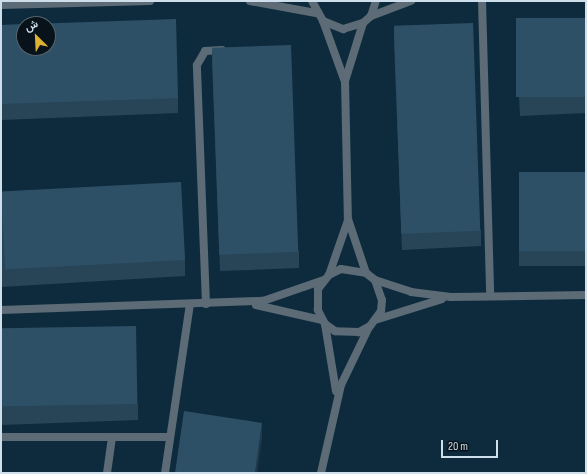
<!DOCTYPE html>
<html>
<head>
<meta charset="utf-8">
<style>
	body { margin:0 }
	#map { position:relative; width:587px; height:474px; overflow:hidden; background:#0e2b3d; font-family:"Sofia Sans Condensed",Vazirmatn,sans-serif }
	div>[style] { position:absolute }
	[style*='--x'] { left:calc(var(--x)*1px); top:calc(var(--y)*1px); width:calc(var(--w)*1px); rotate:calc(var(--a)*1deg) }
	.minor>* { height:8px; margin:-4px; padding:0 4px; transform-origin:4px; border-radius:4px; background:#5c6b76 }
	.wall>* { inset:0; background:#284558; transform-origin:0 0 }
	.shaded-wall>* { inset:0; background:#203847 }
	.building>* { inset:0; background:#2e5066; transform-origin:0 0 }
	span { translate:-50% -50%; white-space:nowrap; text-align:center; line-height:1.15; -webkit-text-stroke:3px #07121a; paint-order:stroke }
	.frame { position:absolute; inset:0; border:2px solid #cedeea; pointer-events:none }
	.north { position:absolute; left:16px; top:16px; width:40px; height:40px; box-sizing:border-box; background:#07121a; border:1px solid #57646d; border-radius:50%; rotate:336deg; font-size:11px; font-weight:700; line-height:16px; text-align:center; color:#cedeea }
	.north::after { content:''; display:block; margin:auto; width:14px; height:18px; background:#ddb133; clip-path:polygon(50% 0,100% 100%,50% 72%,0 100%) }
	.scale { position:absolute; left:441px; top:440px; width:57px; height:18px; box-sizing:border-box; border:2px solid #cedeea; border-top:0; padding-left:5px; font-size:12px; line-height:14px; white-space:nowrap; color:#cedeea; -webkit-text-stroke:3px #07121a; paint-order:stroke }
</style>
</head>
<body>
<div id="map">
	<div class="minor">
		<i style="--x:250;--y:1;--w:67;--a:10.3"></i>
		<i style="--x:312;--y:1;--w:23;--a:61"></i>
		<i style="--x:323;--y:21;--w:22;--a:22"></i>
		<i style="--x:343;--y:29;--w:21;--a:-17"></i>
		<i style="--x:363;--y:23;--w:11;--a:-41"></i>
		<i style="--x:371;--y:16;--w:16;--a:-72"></i>
		<i style="--x:482;--y:1;--w:295;--a:88.4"></i>
		<i style="--x:1;--y:5;--w:149;--a:-1.5"></i>
		<i style="--x:371;--y:16;--w:43;--a:-20.6"></i>
		<i style="--x:323;--y:21;--w:62;--a:70.1"></i>
		<i style="--x:363;--y:23;--w:61;--a:107.2"></i>
		<i style="--x:345;--y:81;--w:138;--a:88.8"></i>
		<i style="--x:348;--y:219;--w:57;--a:71.6"></i>
		<i style="--x:366;--y:273;--w:11;--a:38"></i>
		<i style="--x:375;--y:280;--w:21;--a:71"></i>
		<i style="--x:382;--y:300;--w:11;--a:95"></i>
		<i style="--x:381;--y:311;--w:19;--a:126"></i>
		<i style="--x:370;--y:326;--w:13;--a:151"></i>
		<i style="--x:359;--y:332;--w:24;--a:-178"></i>
		<i style="--x:335;--y:331;--w:12;--a:-145"></i>
		<i style="--x:325;--y:324;--w:16;--a:-117"></i>
		<i style="--x:318;--y:310;--w:21;--a:-90"></i>
		<i style="--x:318;--y:289;--w:18;--a:-52"></i>
		<i style="--x:329;--y:275;--w:13;--a:-27"></i>
		<i style="--x:341;--y:269;--w:25;--a:9"></i>
		<i style="--x:329;--y:275;--w:58;--a:-70.9"></i>
		<i style="--x:375;--y:280;--w:38;--a:18"></i>
		<i style="--x:411;--y:292;--w:40;--a:7.1"></i>
		<i style="--x:451;--y:297;--w:135;--a:-0.8"></i>
		<i style="--x:206;--y:304;--w:239;--a:-92.2"></i>
		<i style="--x:197;--y:65;--w:16;--a:-60"></i>
		<i style="--x:205;--y:51;--w:17;--a:-3"></i>
		<i style="--x:256;--y:305;--w:68;--a:12.8"></i>
		<i style="--x:1;--y:310;--w:262;--a:-2"></i>
		<i style="--x:263;--y:301;--w:65;--a:-19"></i>
		<i style="--x:375;--y:320;--w:70;--a:-17.4"></i>
		<i style="--x:325;--y:324;--w:68;--a:80.7"></i>
		<i style="--x:1;--y:437;--w:169;--a:0"></i>
		<i style="--x:107;--y:473;--w:36;--a:-82"></i>
		<i style="--x:165;--y:473;--w:171;--a:-81.6"></i>
		<i style="--x:321;--y:473;--w:90;--a:-77.2"></i>
		<i style="--x:341;--y:385;--w:64;--a:-64.2"></i>
	</div>
	<div class="wall">
		<i style="clip-path:polygon(586px 18px,586px 113px,520px 116px,516px 37px,516px 22px)"></i>
		<i style="clip-path:polygon(1px 25px,178px 98px,178px 113px,1px 120px)"></i>
		<i style="clip-path:polygon(394px 26px,481px 231px,481px 246px,402px 250px,394px 42px)"></i>
		<i style="clip-path:polygon(212px 48px,299px 252px,299px 268px,220px 271px,212px 63px)"></i>
		<i style="left:586px;top:172px;width:94px;height:67px;rotate:90deg"></i>
		<i style="clip-path:polygon(1px 193px,185px 260px,185px 276px,1px 287px)"></i>
		<i style="clip-path:polygon(1px 330px,138px 404px,138px 420px,1px 425px)"></i>
	</div>
	<div class="shaded-wall">
		<i style="clip-path:polygon(262px 423px,262px 438px,257px 473px,255px 473px)"></i>
	</div>
	<div class="building">
		<i style="left:586px;top:18px;width:79px;height:70px;rotate:90deg"></i>
		<i style="clip-path:polygon(176px 19px,178px 98px,1px 104px,1px 25px,24px 24px,24px 48px,48px 48px,48px 24px,31px 24px)"></i>
		<i style="left:473px;top:23px;width:208px;height:79px;rotate:88deg"></i>
		<i style="left:291px;top:45px;width:207px;height:79px;rotate:88deg"></i>
		<i style="left:586px;top:172px;width:79px;height:67px;rotate:90deg"></i>
		<i style="left:181px;top:182px;width:78px;height:180px;rotate:87deg"></i>
		<i style="left:136px;top:326px;width:78px;height:135px;rotate:89deg"></i>
		<i style="clip-path:polygon(184px 411px,262px 423px,255px 473px,175px 473px)"></i>
	</div>
	<div class="frame"></div>
	<div class="north">ش</div>
	<div class="scale">20 m</div>
</div>
</body>
</html>
